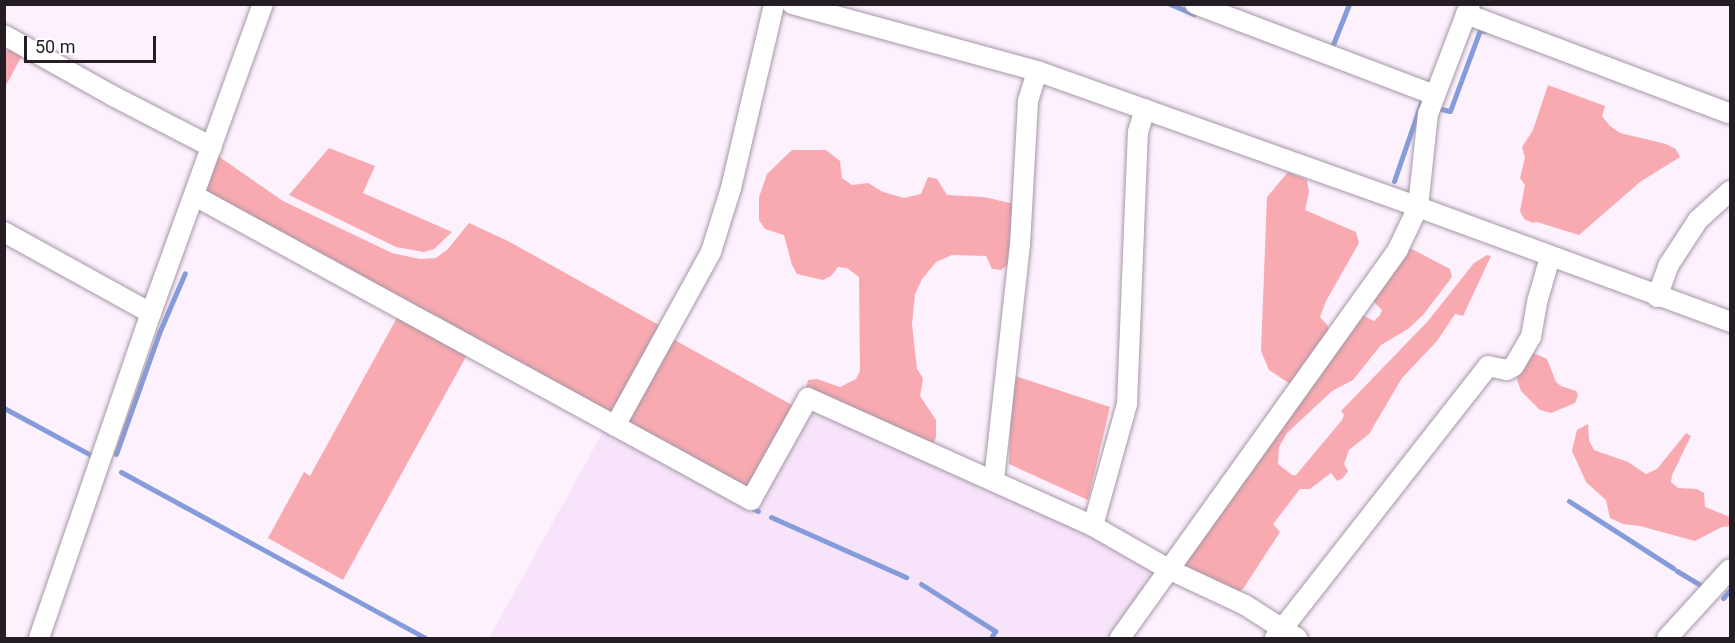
<!DOCTYPE html>
<html>
<head>
<meta charset="utf-8">
<style>
	body { margin:0 }
	#map { position:relative; width:1735px; height:643px; overflow:hidden; background:#fdf1fe; font-family:Roboto,sans-serif }
	div>[style] { position:absolute }
	[style*='--x'] { left:calc(var(--x)*1px); top:calc(var(--y)*1px); width:calc(var(--w)*1px); rotate:calc(var(--a)*1deg) }
	.built>* { inset:0; background:#f7e3fa }
	.green>* { inset:0; background:#f8aab0; transform-origin:0 0 }
	.stream>* { height:5px; margin:-2.5px; padding:0 2.5px; transform-origin:2.5px; border-radius:2.5px; background:#859cdb }
	.roads { filter:drop-shadow(0 0 2px #a597a7) drop-shadow(0 0 2px #a597a7) }
	.minor>* { height:20px; margin:-10px; padding:0 10px; transform-origin:10px; border-radius:10px; background:#fff }
	span { translate:-50% -50%; white-space:nowrap; text-align:center; line-height:1.15; -webkit-text-stroke:4.5px #fff; paint-order:stroke }
	.frame { position:absolute; inset:0; border:6px solid #241e24; pointer-events:none }
	.scale { position:absolute; left:24px; top:36px; width:132px; height:27px; box-sizing:border-box; border:3px solid #241e24; border-top:0; padding-left:8px; font-size:18px; line-height:21px; white-space:nowrap; color:#241e24; -webkit-text-stroke:4px #fff; paint-order:stroke }
</style>
</head>
<body>
<div id="map">
	<div class="built">
		<i style="clip-path:polygon(816px 411px,1086px 532px,1157px 572px,1113px 638px,489px 638px,604px 430px,752px 513px,808px 414px)"></i>
	</div>
	<div class="green">
		<i style="clip-path:polygon(10px 45px,24px 52px,5px 87px,5px 55px)"></i>
		<i style="clip-path:polygon(1548px 85px,1605px 106px,1602px 116px,1610px 126px,1620px 133px,1666px 144px,1676px 149px,1680px 157px,1640px 182px,1579px 235px,1537px 222px,1533px 223px,1524px 219px,1520px 211px,1525px 185px,1520px 178px,1525px 158px,1522px 147px,1533px 130px)"></i>
		<i style="clip-path:polygon(329px 148px,375px 166px,363px 193px,452px 232px,434px 249px,424px 252px,396px 247px,289px 195px)"></i>
		<i style="clip-path:polygon(792px 150px,826px 150px,840px 161px,842px 178px,852px 185px,868px 183px,883px 192px,904px 198px,921px 194px,928px 177px,937px 179px,947px 195px,984px 197px,1014px 204px,1011px 255px,1007px 265px,1001px 270px,992px 269px,986px 256px,952px 255px,936px 262px,922px 279px,915px 294px,912px 325px,917px 369px,923px 378px,920px 396px,936px 420px,936px 438px,931px 447px,806px 388px,808px 380px,817px 379px,840px 387px,856px 379px,860px 371px,859px 277px,847px 268px,838px 267px,831px 276px,823px 280px,797px 274px,792px 265px,784px 235px,765px 229px,759px 220px,759px 197px,767px 174px)"></i>
		<i style="clip-path:polygon(218px 156px,283px 201px,392px 253px,420px 259px,436px 258px,448px 249px,469px 223px,508px 241px,664px 328px,613px 416px,205px 194px,203px 188px)"></i>
		<i style="clip-path:polygon(1288px 172px,1307px 180px,1309px 192px,1305px 210px,1356px 232px,1359px 243px,1326px 301px,1320px 317px,1328px 326px,1330px 333px,1292px 385px,1269px 370px,1261px 351px,1267px 197px)"></i>
		<i style="clip-path:polygon(1412px 249px,1450px 269px,1452px 277px,1423px 315px,1408px 329px,1381px 345px,1353px 380px,1332px 391px,1287px 433px,1279px 447px,1278px 464px,1292px 475px,1296px 475px,1342px 420px,1344px 415px,1341px 411px,1428px 321px,1474px 263px,1487px 255px,1491px 256px,1463px 316px,1455px 314px,1437px 341px,1402px 378px,1369px 434px,1349px 450px,1344px 464px,1348px 471px,1343px 478px,1337px 481px,1331px 473px,1310px 489px,1300px 489px,1273px 524px,1280px 532px,1243px 589px,1236px 593px,1182px 570px,1183px 563px,1360px 314px,1374px 321px,1380px 315px,1382px 310px,1371px 299px,1405px 250px)"></i>
		<i style="clip-path:polygon(399px 314px,468px 353px,343px 580px,268px 538px,304px 472px,310px 476px)"></i>
		<i style="left:671px;top:338px;width:142px;height:98px;rotate:29deg"></i>
		<i style="clip-path:polygon(1534px 353px,1547px 359px,1556px 382px,1561px 386px,1576px 391px,1578px 395px,1575px 403px,1551px 413px,1540px 410px,1521px 391px,1517px 380px,1519px 369px,1527px 356px)"></i>
		<i style="clip-path:polygon(1012px 375px,1110px 407px,1088px 500px,1009px 464px)"></i>
		<i style="clip-path:polygon(1588px 424px,1589px 440px,1594px 450px,1628px 462px,1646px 474px,1657px 469px,1686px 433px,1691px 436px,1672px 475px,1671px 482px,1678px 488px,1697px 489px,1704px 493px,1705px 507px,1730px 517px,1730px 526px,1722px 527px,1695px 541px,1640px 526px,1623px 524px,1610px 518px,1606px 500px,1586px 482px,1572px 451px,1577px 430px)"></i>
	</div>
	<div class="stream">
		<i style="--x:1170;--y:4;--w:26;--a:23"></i>
		<i style="--x:1336;--y:50;--w:5;--a:-143"></i>
		<i style="--x:1332;--y:47;--w:46;--a:-68.4"></i>
		<i style="--x:1441;--y:109;--w:9;--a:13"></i>
		<i style="--x:1450;--y:111;--w:86;--a:-69.7"></i>
		<i style="--x:1480;--y:30;--w:4;--a:14"></i>
		<i style="--x:1394;--y:181;--w:86;--a:-70.9"></i>
		<i style="--x:4;--y:408;--w:99;--a:28.4"></i>
		<i style="--x:116;--y:454;--w:128;--a:-70.4"></i>
		<i style="--x:159;--y:333;--w:65;--a:-66.6"></i>
		<i style="--x:121;--y:472;--w:346;--a:28.6"></i>
		<i style="--x:1569;--y:501;--w:124;--a:32.8"></i>
		<i style="--x:748;--y:506;--w:11;--a:27"></i>
		<i style="--x:771;--y:517;--w:148;--a:24"></i>
		<i style="--x:1677;--y:571;--w:29;--a:31"></i>
		<i style="--x:921;--y:584;--w:88;--a:32.4"></i>
		<i style="--x:995;--y:631;--w:8;--a:120"></i>
		<i style="--x:1723;--y:598;--w:11;--a:-49"></i>
	</div>
	<div class="roads">
		<div class="minor">
			<i style="--x:792;--y:4;--w:254;--a:15.3"></i>
			<i style="--x:1037;--y:71;--w:405;--a:19.6"></i>
			<i style="--x:1418;--y:207;--w:333;--a:20.2"></i>
			<i style="--x:1195;--y:4;--w:257;--a:20.8"></i>
			<i style="--x:1466;--y:14;--w:282;--a:20.7"></i>
			<i style="--x:4;--y:35;--w:125;--a:29.2"></i>
			<i style="--x:113;--y:96;--w:111;--a:27.3"></i>
			<i style="--x:195;--y:196;--w:634;--a:28.67"></i>
			<i style="--x:751;--y:500;--w:117;--a:-60.8"></i>
			<i style="--x:808;--y:398;--w:312;--a:24.2"></i>
			<i style="--x:1093;--y:526;--w:86;--a:29.8"></i>
			<i style="--x:1168;--y:569;--w:85;--a:25.1"></i>
			<i style="--x:1245;--y:605;--w:62;--a:32.4"></i>
			<i style="--x:4;--y:232;--w:168;--a:28.9"></i>
			<i style="--x:1657;--y:297;--w:33;--a:-70"></i>
			<i style="--x:1668;--y:266;--w:55;--a:-56.9"></i>
			<i style="--x:1698;--y:220;--w:43;--a:-42.2"></i>
			<i style="--x:615;--y:426;--w:199;--a:-61.1"></i>
			<i style="--x:711;--y:252;--w:67;--a:-72.6"></i>
			<i style="--x:731;--y:188;--w:189;--a:-76.8"></i>
			<i style="--x:994;--y:480;--w:236;--a:-83.7"></i>
			<i style="--x:1020;--y:245;--w:144;--a:-86.8"></i>
			<i style="--x:1028;--y:101;--w:31;--a:-73"></i>
			<i style="--x:1093;--y:526;--w:127;--a:-74.4"></i>
			<i style="--x:1127;--y:404;--w:272;--a:-87.7"></i>
			<i style="--x:1138;--y:132;--w:24;--a:-73"></i>
			<i style="--x:39;--y:638;--w:344;--a:-71"></i>
			<i style="--x:151;--y:313;--w:329;--a:-70.1"></i>
			<i style="--x:1120;--y:638;--w:478;--a:-54.4"></i>
			<i style="--x:1398;--y:249;--w:47;--a:-64.5"></i>
			<i style="--x:1418;--y:207;--w:94;--a:-83.9"></i>
			<i style="--x:1428;--y:114;--w:118;--a:-69.1"></i>
			<i style="--x:1275;--y:638;--w:345;--a:-51.9"></i>
			<i style="--x:1488;--y:366;--w:19;--a:12"></i>
			<i style="--x:1507;--y:370;--w:8;--a:-30"></i>
			<i style="--x:1514;--y:366;--w:34;--a:-60"></i>
			<i style="--x:1531;--y:337;--w:39;--a:-80"></i>
			<i style="--x:1538;--y:299;--w:44;--a:-74.1"></i>
			<i style="--x:1667;--y:638;--w:93;--a:-47.6"></i>
		</div>
	</div>
	<div class="frame"></div>
	<div class="scale">50 m</div>
</div>
</body>
</html>
